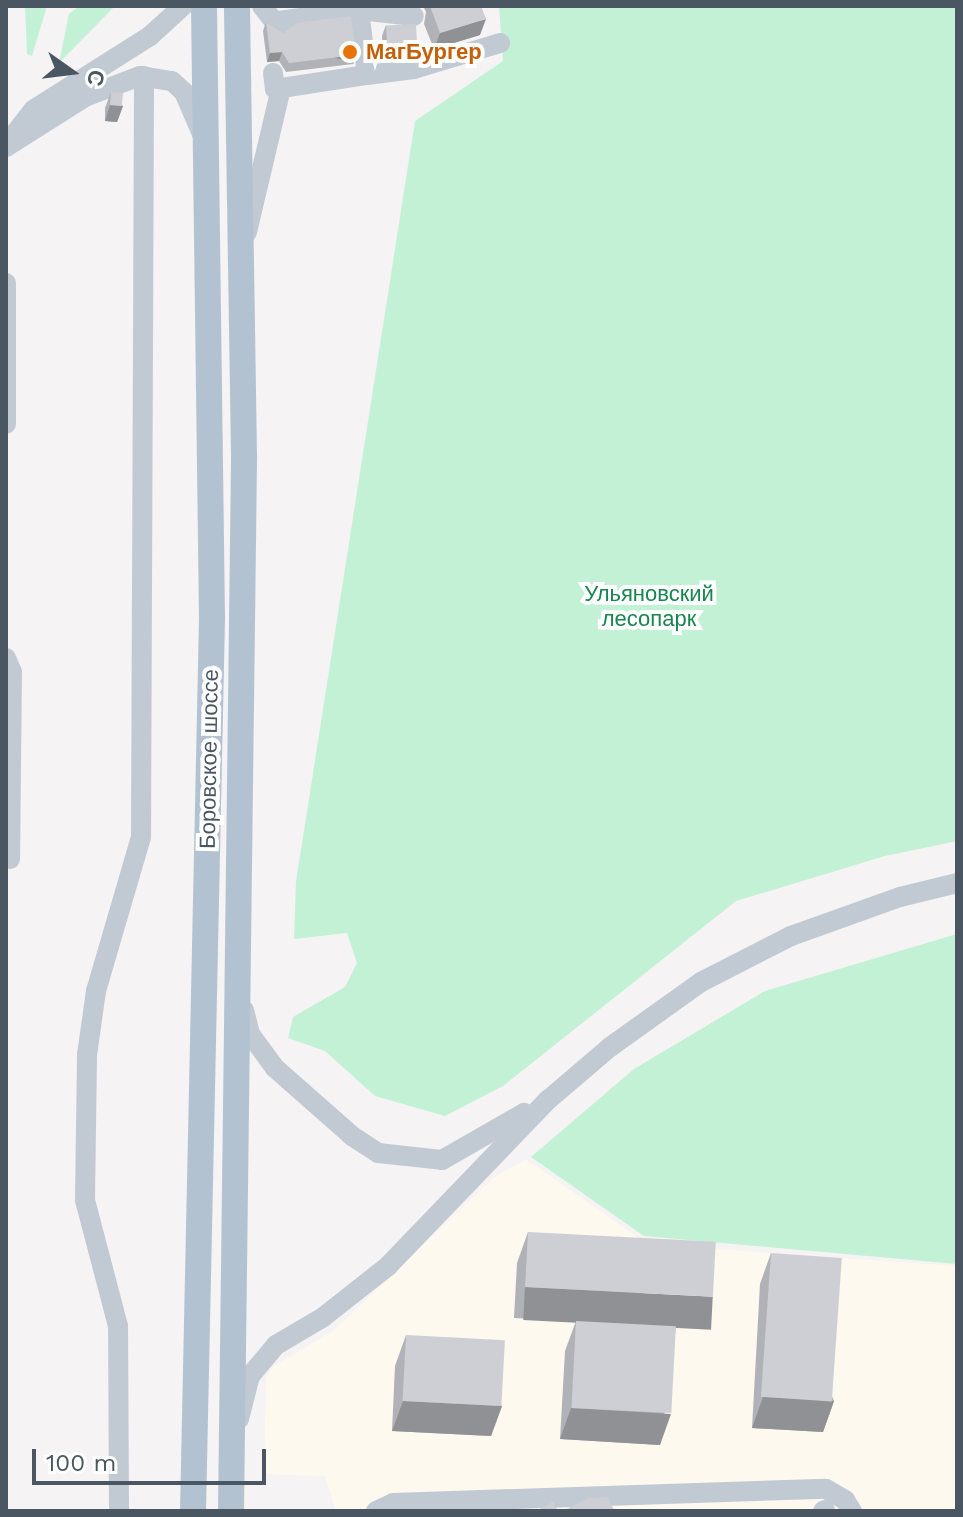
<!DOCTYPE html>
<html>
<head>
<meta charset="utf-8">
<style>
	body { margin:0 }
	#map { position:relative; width:963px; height:1517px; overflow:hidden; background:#f5f3f3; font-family:"Work Sans",sans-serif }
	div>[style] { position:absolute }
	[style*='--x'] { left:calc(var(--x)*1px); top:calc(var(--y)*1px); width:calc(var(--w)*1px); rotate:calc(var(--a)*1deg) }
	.commercial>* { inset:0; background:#fdf9ef }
	.green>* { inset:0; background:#c3f1d5 }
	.minor>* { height:20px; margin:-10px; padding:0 10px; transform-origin:10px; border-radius:10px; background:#c1cad2 }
	.major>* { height:26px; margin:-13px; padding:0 13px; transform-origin:13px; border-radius:13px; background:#b3c2d1 }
	.wall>* { inset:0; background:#b0b2b7 }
	.shaded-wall>* { inset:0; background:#909195; transform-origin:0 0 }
	.building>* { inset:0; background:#cdcfd5; transform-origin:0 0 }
	.dots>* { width:22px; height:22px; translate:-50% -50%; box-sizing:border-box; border:4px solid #fff; border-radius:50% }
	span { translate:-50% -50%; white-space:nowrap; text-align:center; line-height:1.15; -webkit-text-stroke:8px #fff; paint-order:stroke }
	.food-label { font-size:22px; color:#c56008; font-weight:700 }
	.left { translate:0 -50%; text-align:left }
	.park-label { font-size:22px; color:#17864f }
	.street-label { font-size:22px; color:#4a5661 }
	.frame { position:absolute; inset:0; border:8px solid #4a5661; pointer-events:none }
	.north { position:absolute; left:32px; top:32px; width:80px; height:80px; -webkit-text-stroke:6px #fff; paint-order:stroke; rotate:104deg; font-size:22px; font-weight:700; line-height:32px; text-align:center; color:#4a5661 }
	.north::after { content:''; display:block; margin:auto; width:28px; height:36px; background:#4a5661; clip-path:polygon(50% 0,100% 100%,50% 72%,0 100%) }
	.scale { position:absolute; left:32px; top:1449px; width:234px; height:36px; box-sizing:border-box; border:4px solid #4a5661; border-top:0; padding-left:10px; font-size:24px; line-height:28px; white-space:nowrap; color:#4a5661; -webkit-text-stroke:6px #fff; paint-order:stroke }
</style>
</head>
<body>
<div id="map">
	<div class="commercial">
		<i style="clip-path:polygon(526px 1159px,647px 1244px,957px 1266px,957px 1511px,336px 1511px,325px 1476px,264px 1474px,266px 1379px,271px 1368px,334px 1330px,493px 1178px)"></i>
	</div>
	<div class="green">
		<i style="clip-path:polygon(25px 6px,47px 6px,32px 56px,27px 54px)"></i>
		<i style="clip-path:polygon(79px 6px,115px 6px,59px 63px,69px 14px)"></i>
		<i style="clip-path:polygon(499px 6px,957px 6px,957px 841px,885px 856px,736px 901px,503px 1086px,445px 1116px,375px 1096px,325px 1051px,288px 1038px,293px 1017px,345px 987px,357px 963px,347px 933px,294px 939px,296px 882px,415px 121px,503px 61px)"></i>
		<i style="clip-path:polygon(957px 934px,957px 1264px,644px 1236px,531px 1157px,634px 1069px,765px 991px)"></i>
	</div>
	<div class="minor">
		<i style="--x:262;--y:6;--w:29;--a:52"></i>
		<i style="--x:359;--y:10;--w:55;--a:6.2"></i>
		<i style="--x:273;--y:73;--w:16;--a:83"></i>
		<i style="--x:275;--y:89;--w:93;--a:-8.7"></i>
		<i style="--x:367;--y:75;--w:65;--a:-97"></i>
		<i style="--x:359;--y:10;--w:81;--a:172.2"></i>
		<i style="--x:367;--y:75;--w:47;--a:-7.3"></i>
		<i style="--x:414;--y:69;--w:90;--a:-16.8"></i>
		<i style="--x:13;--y:136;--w:33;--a:-52"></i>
		<i style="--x:33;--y:110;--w:138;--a:-32.3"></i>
		<i style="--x:150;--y:36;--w:45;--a:-42.3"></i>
		<i style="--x:6;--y:147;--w:93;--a:-32.3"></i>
		<i style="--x:85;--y:97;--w:59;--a:-20.9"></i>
		<i style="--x:140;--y:76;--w:32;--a:9"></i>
		<i style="--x:172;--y:81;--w:16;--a:43"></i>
		<i style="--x:184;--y:92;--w:46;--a:66.8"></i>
		<i style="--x:247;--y:232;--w:148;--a:-76.7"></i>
		<i style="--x:6;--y:283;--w:141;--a:90"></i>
		<i style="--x:6;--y:658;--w:15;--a:67"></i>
		<i style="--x:12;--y:672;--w:187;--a:90.6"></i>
		<i style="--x:244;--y:1010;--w:25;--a:76"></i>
		<i style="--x:250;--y:1034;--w:42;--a:53.7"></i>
		<i style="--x:275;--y:1068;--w:103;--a:41.4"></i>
		<i style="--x:352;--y:1136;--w:31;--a:33"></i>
		<i style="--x:378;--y:1153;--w:64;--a:6.2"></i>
		<i style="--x:442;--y:1160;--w:95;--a:-29.8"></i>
		<i style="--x:239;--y:1419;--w:44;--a:-75.7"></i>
		<i style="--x:250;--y:1376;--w:40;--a:-50"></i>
		<i style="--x:276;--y:1345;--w:53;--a:-30.4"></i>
		<i style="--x:322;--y:1318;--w:84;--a:-38.2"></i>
		<i style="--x:388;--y:1266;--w:231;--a:-46.1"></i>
		<i style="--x:548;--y:1100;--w:82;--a:-40.5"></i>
		<i style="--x:610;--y:1047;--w:112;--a:-35.5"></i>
		<i style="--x:701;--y:982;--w:101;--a:-27.1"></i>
		<i style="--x:791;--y:936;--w:116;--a:-19.7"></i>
		<i style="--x:900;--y:897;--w:59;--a:-13.8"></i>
		<i style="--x:119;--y:1511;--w:185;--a:-90.3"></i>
		<i style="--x:118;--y:1326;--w:130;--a:-104.7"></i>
		<i style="--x:85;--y:1200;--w:145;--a:-89.2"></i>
		<i style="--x:87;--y:1055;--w:65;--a:-82"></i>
		<i style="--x:96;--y:991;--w:160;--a:-73.7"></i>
		<i style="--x:141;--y:837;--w:761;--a:-89.77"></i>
		<i style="--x:376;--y:1511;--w:19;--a:-25"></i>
		<i style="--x:393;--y:1503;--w:433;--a:-1.9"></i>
		<i style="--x:826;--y:1489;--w:22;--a:30"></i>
		<i style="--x:845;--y:1500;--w:13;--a:58"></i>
		<i style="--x:823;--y:1511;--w:2;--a:-27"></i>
	</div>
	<div class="major">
		<i style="--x:193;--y:1511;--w:893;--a:-88.78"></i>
		<i style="--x:212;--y:618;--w:612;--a:-90.75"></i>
		<i style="--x:231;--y:1511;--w:1056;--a:-89.29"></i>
		<i style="--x:244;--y:455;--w:449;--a:-90.9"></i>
	</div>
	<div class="wall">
		<i style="clip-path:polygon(423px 6px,481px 6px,480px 35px,434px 49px,424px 24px,426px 12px)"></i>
		<i style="clip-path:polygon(266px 22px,284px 33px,356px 55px,353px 64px,286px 72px,279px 61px,267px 62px,263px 31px)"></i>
		<i style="clip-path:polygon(386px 25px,413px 56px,383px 60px,382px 36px)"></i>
		<i style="clip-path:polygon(111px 92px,123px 106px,117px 122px,105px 121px,105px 108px)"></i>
		<i style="clip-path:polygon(528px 1232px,702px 1328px,676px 1327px,660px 1445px,560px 1439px,565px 1351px,576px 1321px,514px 1318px,517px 1263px)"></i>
		<i style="clip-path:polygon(771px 1253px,834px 1401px,823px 1432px,752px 1428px,760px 1284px)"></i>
		<i style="clip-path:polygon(406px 1335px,502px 1406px,491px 1436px,392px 1431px,395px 1366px)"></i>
	</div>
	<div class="shaded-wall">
		<i style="clip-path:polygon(486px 19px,480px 35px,434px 49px,440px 33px)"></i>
		<i style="clip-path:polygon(417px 45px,413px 56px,383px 60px,387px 49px)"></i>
		<i style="clip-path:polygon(282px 52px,279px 61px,267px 62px,270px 53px)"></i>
		<i style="left:356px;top:55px;width:9px;height:67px;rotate:108deg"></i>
		<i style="clip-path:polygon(110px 105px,123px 106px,117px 122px,105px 121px)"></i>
		<i style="left:525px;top:1287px;width:188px;height:33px;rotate:3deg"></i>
		<i style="clip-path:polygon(763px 1397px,834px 1401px,823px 1432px,752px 1428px)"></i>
		<i style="clip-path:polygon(403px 1401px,502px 1406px,491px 1436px,392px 1431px)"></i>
		<i style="clip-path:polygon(571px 1408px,671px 1414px,660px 1445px,560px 1439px)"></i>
	</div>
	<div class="building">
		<i style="clip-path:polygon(430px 6px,481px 6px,486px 19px,440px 33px)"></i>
		<i style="clip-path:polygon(351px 16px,356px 55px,289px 63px,282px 52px,270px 53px,266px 22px,284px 33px,296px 23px)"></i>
		<i style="left:416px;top:24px;width:21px;height:30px;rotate:87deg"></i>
		<i style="left:111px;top:92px;width:12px;height:13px;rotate:5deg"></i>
		<i style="left:528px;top:1232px;width:188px;height:55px;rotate:3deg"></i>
		<i style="left:771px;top:1253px;width:71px;height:144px;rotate:4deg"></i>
		<i style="left:576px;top:1321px;width:100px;height:87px;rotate:3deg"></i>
		<i style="left:406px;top:1335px;width:99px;height:66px;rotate:3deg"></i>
		<i style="clip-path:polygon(607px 1497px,615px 1511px,563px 1511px,588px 1498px)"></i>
		<i style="clip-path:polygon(553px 1502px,558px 1511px,536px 1511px)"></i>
	</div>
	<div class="dots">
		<i style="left:350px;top:52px;background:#e8710a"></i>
	</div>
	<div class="food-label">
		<span class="left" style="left:366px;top:52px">МагБургер</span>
	</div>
	<div class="park-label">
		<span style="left:649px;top:606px">Ульяновский<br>лесопарк</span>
	</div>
	<div class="street-label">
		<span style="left:209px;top:759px;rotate:-89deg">Боровское шоссе</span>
	</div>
	<div class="frame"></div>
	<div class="north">С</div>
	<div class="scale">100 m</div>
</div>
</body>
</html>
